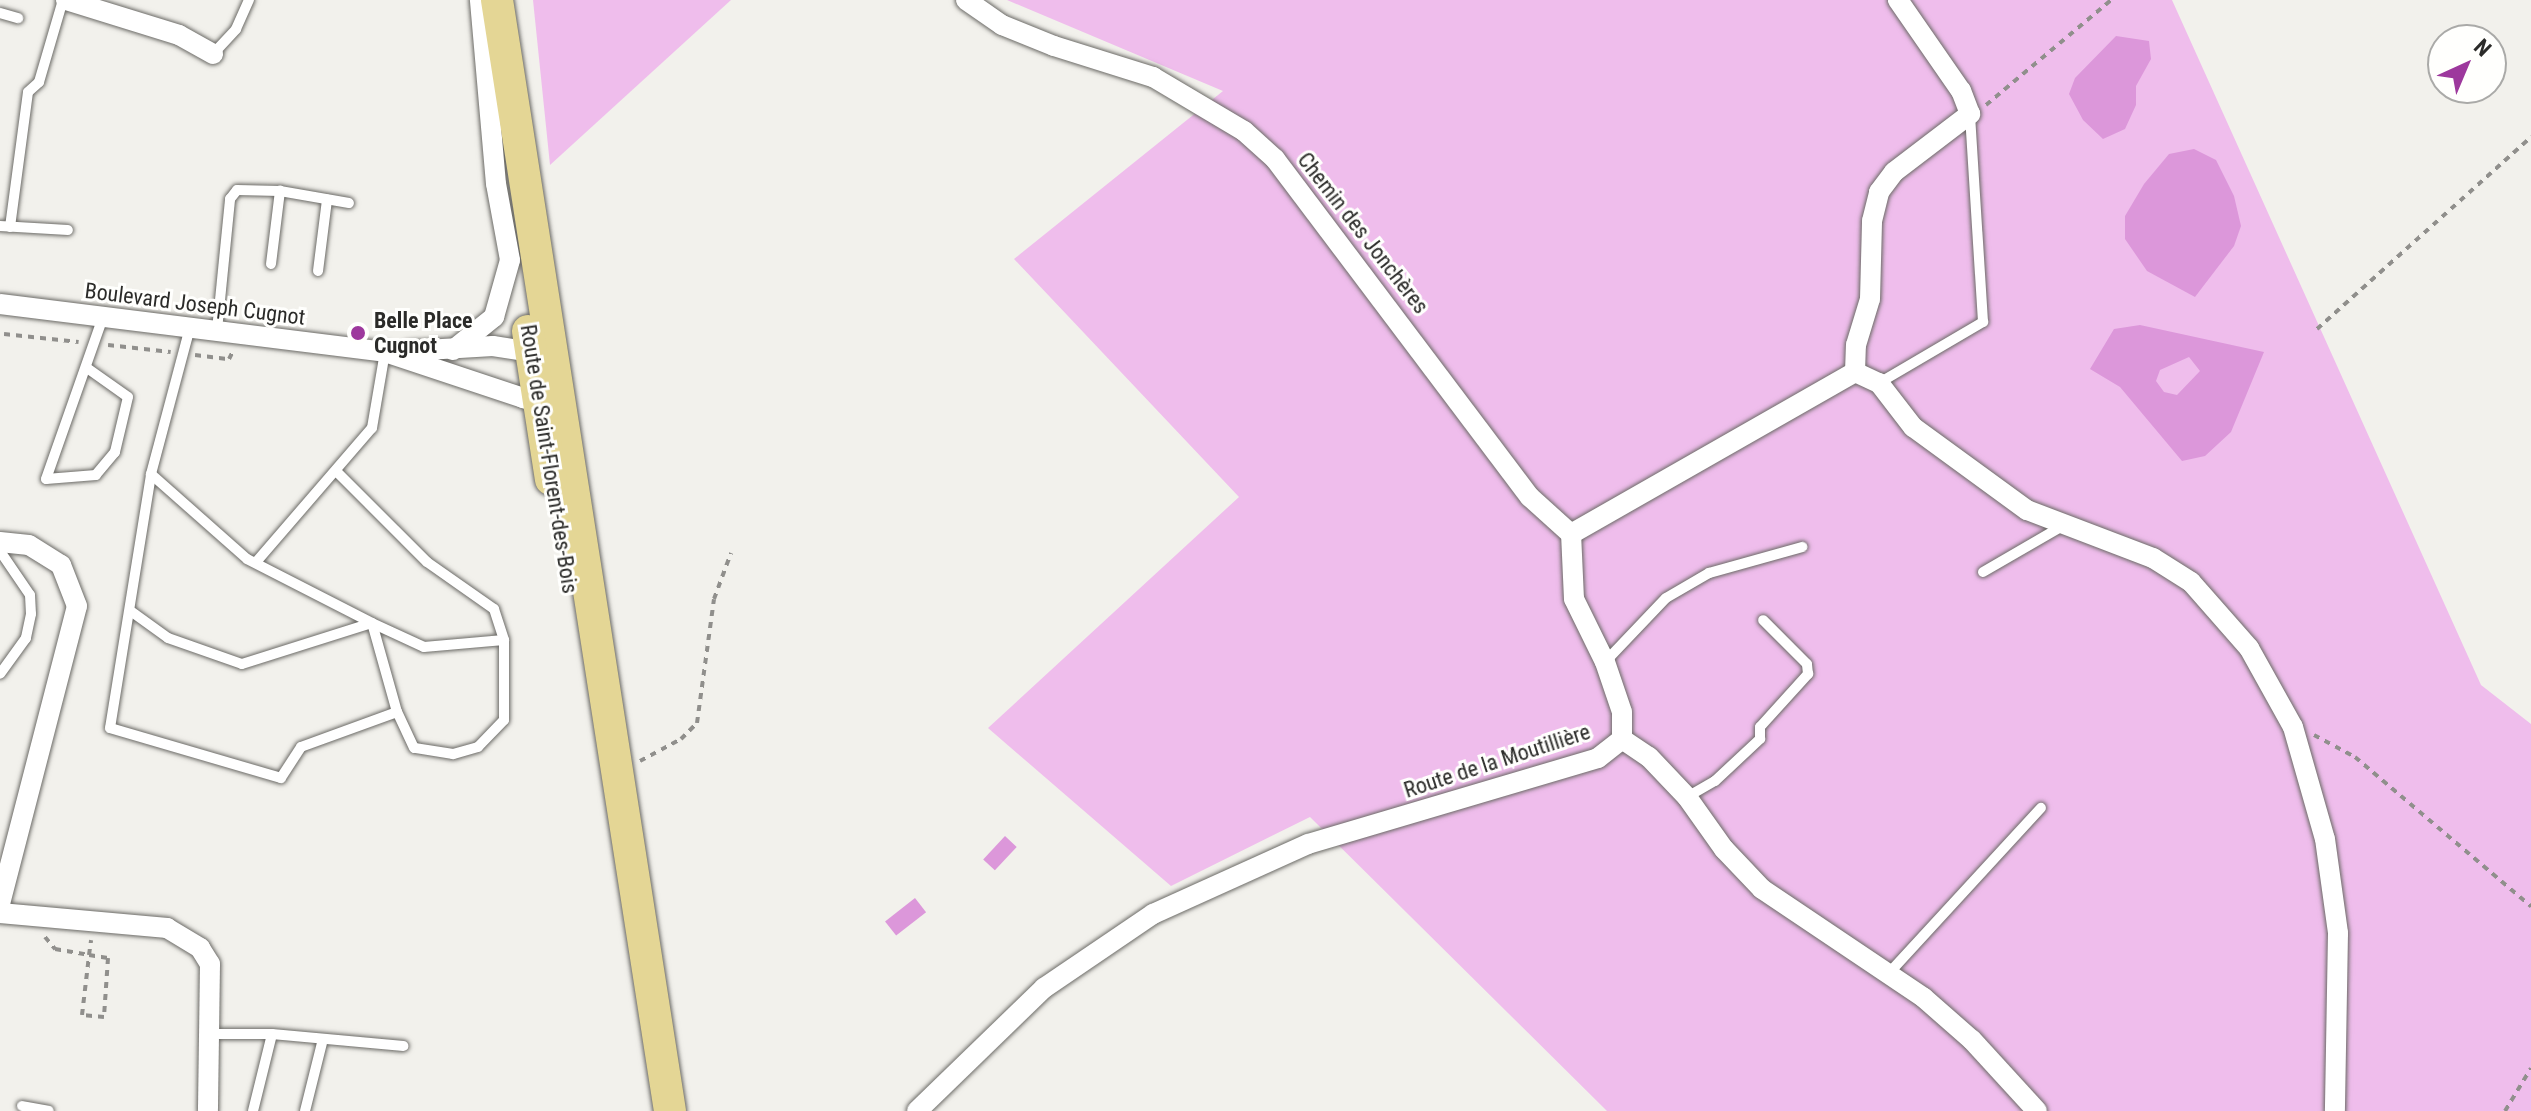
<!DOCTYPE html>
<html>
<head>
<meta charset="utf-8">
<style>
	body { margin:0 }
	#map { position:relative; width:2531px; height:1111px; overflow:hidden; background:#f2f1ec; font-family:"Roboto Condensed",sans-serif }
	div>[style] { position:absolute }
	[style*='--x'] { left:calc(var(--x)*1px); top:calc(var(--y)*1px); width:calc(var(--w)*1px); rotate:calc(var(--a)*1deg) }
	.green>* { inset:0; background:#efbdec }
	.water>* { inset:0; background:#dc97da; transform-origin:0 0 }
	.path>* { height:4px; margin-top:-2px; transform-origin:0; background:repeating-linear-gradient(90deg,#908f8c 0 6px,transparent 0 12px) }
	.roads { filter:drop-shadow(0 0 2px #6b6a66) drop-shadow(0 0 2px #6b6a66) }
	.lane>* { height:10px; margin:-5px; padding:0 5px; transform-origin:5px; border-radius:5px; background:#fff }
	.street>* { height:20px; margin:-10px; padding:0 10px; transform-origin:10px; border-radius:10px; background:#fff }
	.primary>* { height:32px; margin:-16px; padding:0 16px; transform-origin:16px; border-radius:16px; background:#e4d695 }
	.dots>* { width:22px; height:22px; translate:-50% -50%; box-sizing:border-box; border:4px solid #fffffd; border-radius:50% }
	span { translate:-50% -50%; white-space:nowrap; text-align:center; line-height:1.15; -webkit-text-stroke:6px #fffffd; paint-order:stroke }
	.street-label { font-size:22px; color:#2b2b29 }
	.poi-label { font-size:22px; color:#2b2b29; font-weight:700 }
	.left { translate:0 -50%; text-align:left }
	.north { position:absolute; left:2427px; top:24px; width:80px; height:80px; box-sizing:border-box; background:#fffffd; border:2px solid #aaaaa8; border-radius:50%; rotate:44deg; font-size:22px; font-weight:700; line-height:32px; text-align:center; color:#2b2b29 }
	.north::after { content:''; display:block; margin:auto; width:28px; height:36px; background:#9d389d; clip-path:polygon(50% 0,100% 100%,50% 72%,0 100%) }
</style>
</head>
<body>
<div id="map">
	<div class="green">
		<i style="clip-path:polygon(533px 0,731px 0,550px 165px)"></i>
		<i style="clip-path:polygon(1007px 0,2172px 0,2481px 685px,2531px 724px,2531px 1111px,1607px 1111px,1310px 817px,1171px 886px,988px 728px,1239px 497px,1014px 259px,1223px 91px)"></i>
	</div>
	<div class="water">
		<i style="clip-path:polygon(2116px 36px,2149px 41px,2151px 59px,2136px 86px,2136px 105px,2125px 129px,2103px 139px,2083px 120px,2069px 94px,2075px 78px)"></i>
		<i style="clip-path:polygon(2194px 149px,2216px 160px,2234px 196px,2241px 226px,2234px 246px,2195px 297px,2147px 271px,2125px 239px,2125px 216px,2144px 184px,2169px 154px)"></i>
		<i style="clip-path:polygon(evenodd,2140px 325px,2264px 352px,2231px 432px,2205px 456px,2182px 461px,2120px 387px,2090px 369px,2114px 329px,2140px 325px,2189px 357px,2200px 371px,2177px 395px,2164px 392px,2156px 381px,2160px 370px,2189px 357px)"></i>
		<i style="left:1005px;top:836px;width:16px;height:32px;rotate:43deg"></i>
		<i style="left:915px;top:898px;width:18px;height:38px;rotate:52deg"></i>
	</div>
	<div class="path">
		<i style="--x:1986;--y:105;--w:163;--a:-40"></i>
		<i style="--x:2317;--y:329;--w:288;--a:-41.9"></i>
		<i style="--x:4;--y:334;--w:75;--a:6.1"></i>
		<i style="--x:108;--y:345;--w:63;--a:6.3"></i>
		<i style="--x:195;--y:355;--w:34;--a:7"></i>
		<i style="--x:229;--y:359;--w:9;--a:-63"></i>
		<i style="--x:2314;--y:735;--w:47;--a:28.2"></i>
		<i style="--x:2355;--y:757;--w:231;--a:40.3"></i>
		<i style="--x:640;--y:761;--w:47;--a:-28.2"></i>
		<i style="--x:681;--y:739;--w:23;--a:-45"></i>
		<i style="--x:697;--y:723;--w:125;--a:-82.2"></i>
		<i style="--x:714;--y:599;--w:49;--a:-69.7"></i>
		<i style="--x:45;--y:937;--w:16;--a:50"></i>
		<i style="--x:55;--y:949;--w:35;--a:10"></i>
		<i style="--x:89;--y:955;--w:19;--a:9"></i>
		<i style="--x:108;--y:958;--w:59;--a:93.9"></i>
		<i style="--x:104;--y:1017;--w:22;--a:-175"></i>
		<i style="--x:82;--y:1015;--w:60;--a:-83.3"></i>
		<i style="--x:89;--y:955;--w:15;--a:-82"></i>
		<i style="--x:2505;--y:1111;--w:50;--a:-58.8"></i>
	</div>
	<div class="roads">
		<div class="lane">
			<i style="--x:0;--y:13;--w:19;--a:16"></i>
			<i style="--x:213;--y:54;--w:34;--a:-47"></i>
			<i style="--x:236;--y:29;--w:32;--a:-66"></i>
			<i style="--x:0;--y:226;--w:68;--a:3.4"></i>
			<i style="--x:10;--y:227;--w:136;--a:-82.4"></i>
			<i style="--x:28;--y:92;--w:15;--a:-42"></i>
			<i style="--x:39;--y:82;--w:85;--a:-73.7"></i>
			<i style="--x:271;--y:264;--w:74;--a:-83"></i>
			<i style="--x:318;--y:271;--w:72;--a:-82.8"></i>
			<i style="--x:217;--y:330;--w:132;--a:-84.3"></i>
			<i style="--x:230;--y:199;--w:11;--a:-52"></i>
			<i style="--x:237;--y:190;--w:43;--a:1.3"></i>
			<i style="--x:280;--y:191;--w:70;--a:9.9"></i>
			<i style="--x:87;--y:368;--w:50;--a:35.3"></i>
			<i style="--x:128;--y:397;--w:57;--a:103.3"></i>
			<i style="--x:115;--y:452;--w:30;--a:130"></i>
			<i style="--x:96;--y:475;--w:50;--a:175.4"></i>
			<i style="--x:46;--y:479;--w:172;--a:-70.6"></i>
			<i style="--x:1879;--y:383;--w:121;--a:-30.4"></i>
			<i style="--x:1983;--y:322;--w:208;--a:-93.6"></i>
			<i style="--x:338;--y:473;--w:126;--a:45"></i>
			<i style="--x:427;--y:562;--w:82;--a:35"></i>
			<i style="--x:494;--y:609;--w:33;--a:72"></i>
			<i style="--x:504;--y:640;--w:80;--a:90"></i>
			<i style="--x:504;--y:720;--w:37;--a:134"></i>
			<i style="--x:478;--y:747;--w:26;--a:164"></i>
			<i style="--x:453;--y:754;--w:39;--a:-171"></i>
			<i style="--x:414;--y:748;--w:40;--a:-115"></i>
			<i style="--x:151;--y:474;--w:128;--a:41.5"></i>
			<i style="--x:247;--y:559;--w:140;--a:27.1"></i>
			<i style="--x:372;--y:623;--w:92;--a:74.3"></i>
			<i style="--x:397;--y:712;--w:102;--a:160"></i>
			<i style="--x:301;--y:747;--w:37;--a:123"></i>
			<i style="--x:281;--y:778;--w:178;--a:-163.7"></i>
			<i style="--x:110;--y:728;--w:257;--a:-80.8"></i>
			<i style="--x:151;--y:474;--w:152;--a:-75.1"></i>
			<i style="--x:0;--y:551;--w:53;--a:55.7"></i>
			<i style="--x:30;--y:595;--w:19;--a:87"></i>
			<i style="--x:31;--y:614;--w:25;--a:102"></i>
			<i style="--x:26;--y:638;--w:44;--a:125.8"></i>
			<i style="--x:257;--y:561;--w:176;--a:-49.2"></i>
			<i style="--x:372;--y:428;--w:77;--a:-80.3"></i>
			<i style="--x:1983;--y:572;--w:94;--a:-30.1"></i>
			<i style="--x:132;--y:612;--w:44;--a:35.8"></i>
			<i style="--x:168;--y:638;--w:78;--a:19.4"></i>
			<i style="--x:242;--y:664;--w:136;--a:-17.5"></i>
			<i style="--x:372;--y:623;--w:57;--a:24.8"></i>
			<i style="--x:424;--y:647;--w:80;--a:-5"></i>
			<i style="--x:1605;--y:662;--w:88;--a:-46.4"></i>
			<i style="--x:1666;--y:598;--w:50;--a:-30.2"></i>
			<i style="--x:1709;--y:573;--w:97;--a:-15.6"></i>
			<i style="--x:1687;--y:797;--w:32;--a:-30"></i>
			<i style="--x:1715;--y:781;--w:62;--a:-43"></i>
			<i style="--x:1760;--y:739;--w:12;--a:-90"></i>
			<i style="--x:1760;--y:727;--w:72;--a:-47.8"></i>
			<i style="--x:1808;--y:674;--w:10;--a:-96"></i>
			<i style="--x:1807;--y:664;--w:62;--a:-135"></i>
			<i style="--x:1890;--y:972;--w:223;--a:-47.4"></i>
			<i style="--x:211;--y:1034;--w:61;--a:0"></i>
			<i style="--x:22;--y:1106;--w:27;--a:10"></i>
			<i style="--x:253;--y:1111;--w:79;--a:-76.1"></i>
			<i style="--x:272;--y:1034;--w:132;--a:5.2"></i>
			<i style="--x:305;--y:1111;--w:74;--a:-76"></i>
		</div>
		<div class="street">
			<i style="--x:66;--y:0;--w:118;--a:17.2"></i>
			<i style="--x:179;--y:35;--w:39;--a:29"></i>
			<i style="--x:966;--y:0;--w:44;--a:34.8"></i>
			<i style="--x:1002;--y:25;--w:56;--a:22"></i>
			<i style="--x:1054;--y:46;--w:104;--a:17.4"></i>
			<i style="--x:1153;--y:77;--w:106;--a:30.7"></i>
			<i style="--x:1244;--y:131;--w:42;--a:42.1"></i>
			<i style="--x:1275;--y:159;--w:423;--a:53"></i>
			<i style="--x:1530;--y:497;--w:55;--a:42.1"></i>
			<i style="--x:0;--y:304;--w:388;--a:7.1"></i>
			<i style="--x:385;--y:352;--w:145;--a:18.4"></i>
			<i style="--x:523;--y:398;--w:16;--a:15"></i>
			<i style="--x:538;--y:402;--w:12;--a:-70"></i>
			<i style="--x:453;--y:350;--w:53;--a:-38.8"></i>
			<i style="--x:494;--y:317;--w:59;--a:-74.3"></i>
			<i style="--x:510;--y:260;--w:77;--a:-100.4"></i>
			<i style="--x:496;--y:184;--w:185;--a:-95"></i>
			<i style="--x:409;--y:351;--w:84;--a:-3.4"></i>
			<i style="--x:493;--y:346;--w:38;--a:9"></i>
			<i style="--x:531;--y:352;--w:9;--a:58"></i>
			<i style="--x:1855;--y:372;--w:26;--a:25"></i>
			<i style="--x:1879;--y:383;--w:56;--a:52.3"></i>
			<i style="--x:1913;--y:427;--w:141;--a:36.1"></i>
			<i style="--x:2027;--y:510;--w:135;--a:20.9"></i>
			<i style="--x:2153;--y:558;--w:45;--a:32.3"></i>
			<i style="--x:2191;--y:582;--w:88;--a:48.7"></i>
			<i style="--x:2249;--y:648;--w:90;--a:60.9"></i>
			<i style="--x:2293;--y:727;--w:116;--a:74.1"></i>
			<i style="--x:2325;--y:839;--w:95;--a:82.1"></i>
			<i style="--x:2338;--y:933;--w:178;--a:91"></i>
			<i style="--x:0;--y:542;--w:29;--a:6"></i>
			<i style="--x:29;--y:545;--w:38;--a:32"></i>
			<i style="--x:61;--y:565;--w:44;--a:68.7"></i>
			<i style="--x:77;--y:606;--w:308;--a:104.5"></i>
			<i style="--x:1622;--y:739;--w:32;--a:34"></i>
			<i style="--x:1649;--y:757;--w:55;--a:46.5"></i>
			<i style="--x:1687;--y:797;--w:64;--a:54.6"></i>
			<i style="--x:1724;--y:849;--w:55;--a:46.5"></i>
			<i style="--x:1762;--y:889;--w:195;--a:33.9"></i>
			<i style="--x:1924;--y:998;--w:64;--a:41.2"></i>
			<i style="--x:1972;--y:1040;--w:96;--a:47.5"></i>
			<i style="--x:0;--y:913;--w:168;--a:5.1"></i>
			<i style="--x:167;--y:928;--w:39;--a:31"></i>
			<i style="--x:200;--y:948;--w:19;--a:58"></i>
			<i style="--x:210;--y:964;--w:147;--a:90.8"></i>
			<i style="--x:917;--y:1111;--w:177;--a:-44.1"></i>
			<i style="--x:1044;--y:988;--w:132;--a:-34.2"></i>
			<i style="--x:1153;--y:914;--w:170;--a:-24.3"></i>
			<i style="--x:1308;--y:844;--w:302;--a:-16.5"></i>
			<i style="--x:1598;--y:758;--w:31;--a:-38"></i>
			<i style="--x:1622;--y:739;--w:27;--a:-90"></i>
			<i style="--x:1622;--y:712;--w:53;--a:-108.8"></i>
			<i style="--x:1605;--y:662;--w:70;--a:-116.2"></i>
			<i style="--x:1574;--y:599;--w:65;--a:-92.6"></i>
			<i style="--x:1571;--y:534;--w:327;--a:-29.7"></i>
			<i style="--x:1855;--y:372;--w:27;--a:-88"></i>
			<i style="--x:1856;--y:345;--w:48;--a:-73.1"></i>
			<i style="--x:1870;--y:299;--w:78;--a:-88.5"></i>
			<i style="--x:1872;--y:221;--w:30;--a:-76"></i>
			<i style="--x:1879;--y:192;--w:25;--a:-53"></i>
			<i style="--x:1894;--y:172;--w:96;--a:-37.3"></i>
			<i style="--x:1970;--y:114;--w:25;--a:-111"></i>
			<i style="--x:1961;--y:91;--w:111;--a:-124.7"></i>
		</div>
		<div class="primary">
			<i style="--x:497;--y:0;--w:1124;--a:81.15"></i>
			<i style="--x:528;--y:331;--w:150;--a:81.2"></i>
		</div>
	</div>
	<div class="dots">
		<i style="left:358px;top:333px;background:#9d389d"></i>
	</div>
	<div class="street-label">
		<span style="left:1363px;top:233px;rotate:52deg">Chemin des Jonchères</span>
		<span style="left:195px;top:304px;rotate:7deg">Boulevard Joseph Cugnot</span>
		<span style="left:549px;top:459px;rotate:81deg">Route de Saint-Florent-des-Bois</span>
		<span style="left:1497px;top:761px;rotate:-18deg">Route de la Moutillière</span>
	</div>
	<div class="poi-label">
		<span class="left" style="left:374px;top:333px">Belle Place<br>Cugnot</span>
	</div>
	<div class="north">N</div>
</div>
</body>
</html>
